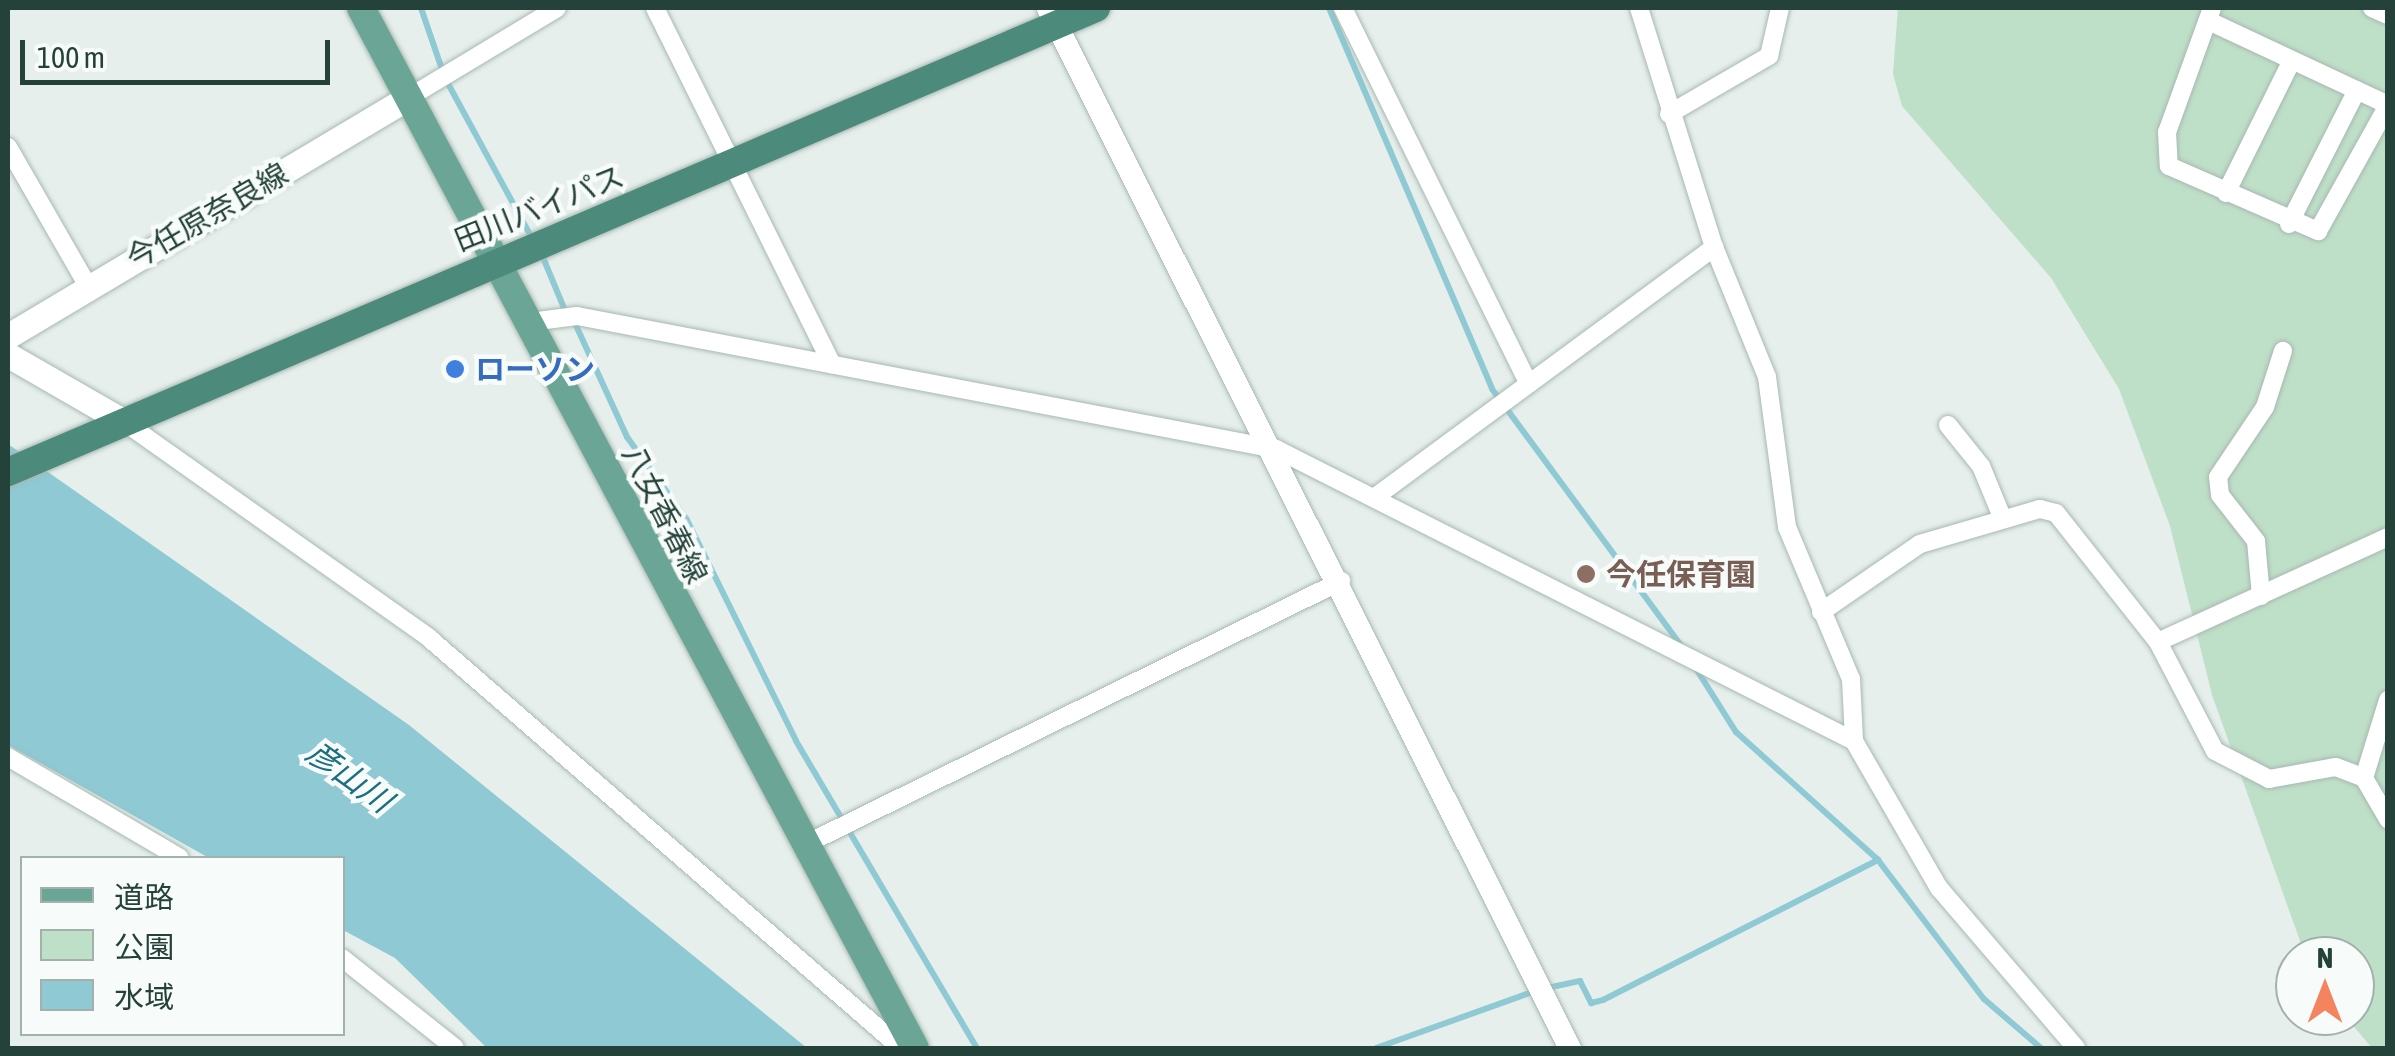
<!DOCTYPE html>
<html>
<head>
<meta charset="utf-8">
<style>
	body { margin:0 }
	#map { position:relative; width:2395px; height:1056px; overflow:hidden; background:#e6efeb; font-family:"Asap Condensed","Noto Sans JP",sans-serif }
	div>[style] { position:absolute }
	[style*='--x'] { left:calc(var(--x)*1px); top:calc(var(--y)*1px); width:calc(var(--w)*1px); rotate:calc(var(--a)*1deg) }
	.green>* { inset:0; background:#bfe0c8 }
	.water>* { inset:0; background:#8ec9d4 }
	.stream>* { height:6px; margin:-3px; padding:0 3px; transform-origin:3px; border-radius:3px; background:#8ec9d4 }
	.roads { filter:drop-shadow(0 0 2px #a8b8b2) drop-shadow(0 0 2px #a8b8b2) }
	.minor>* { height:18px; margin:-9px; padding:0 9px; transform-origin:9px; border-radius:9px; background:#fff }
	.tertiary>* { height:22px; margin:-11px; padding:0 11px; transform-origin:11px; border-radius:11px; background:#fff }
	.secondary>* { height:25px; margin:-12.5px; padding:0 12.5px; transform-origin:12.5px; border-radius:12.5px; background:#fff }
	.primary>* { height:28px; margin:-14px; padding:0 14px; transform-origin:14px; border-radius:14px; background:#6aa596 }
	.trunk>* { height:28px; margin:-14px; padding:0 14px; transform-origin:14px; border-radius:14px; background:#4c8a7c }
	.dots>* { width:28px; height:28px; translate:-50% -50%; box-sizing:border-box; border:5px solid #f7fbf9; border-radius:50% }
	span { translate:-50% -50%; white-space:nowrap; text-align:center; line-height:1.15; -webkit-text-stroke:9px #f7fbf9; paint-order:stroke }
	.street-label { font-size:30px; color:#24423a }
	.shop-label { font-size:30px; color:#366cbe; font-weight:700 }
	.left { translate:0 -50%; text-align:left }
	.education-label { font-size:30px; color:#785e54; font-weight:700 }
	.water-label { font-size:32px; color:#1c6f80; font-style:italic }
	.frame { position:absolute; inset:0; border:10px solid #24423a; pointer-events:none }
	.legend { position:absolute; left:20px; top:856px; width:325px; height:180px; box-sizing:border-box; background:#f7fbf9; border:2px solid #a3b1ad; margin:0; padding:12px 18px; list-style:none; font-size:30px; color:#24423a }
	.legend li { display:flex; align-items:center; gap:20px; height:50px }
	.legend b { width:50px; border:2px solid #a3b1ad }
	.north { position:absolute; left:2275px; top:936px; width:100px; height:100px; box-sizing:border-box; background:#f7fbf9; border:2px solid #a3b1ad; border-radius:50%; rotate:0deg; font-size:28px; font-weight:700; line-height:40px; text-align:center; color:#24423a }
	.north::after { content:''; display:block; margin:auto; width:35px; height:45px; background:#f4845f; clip-path:polygon(50% 0,100% 100%,50% 72%,0 100%) }
	.scale { position:absolute; left:20px; top:40px; width:310px; height:45px; box-sizing:border-box; border:5px solid #24423a; border-top:0; padding-left:12px; font-size:30px; line-height:35px; white-space:nowrap; color:#24423a; -webkit-text-stroke:8px #f7fbf9; paint-order:stroke }
</style>
</head>
<body>
<div id="map">
	<div class="green">
		<i style="clip-path:polygon(1898px 8px,2387px 8px,2387px 1048px,2372px 1048px,2345px 1016px,2355px 1016px,2355px 956px,2304px 952px,2212px 695px,2170px 526px,2119px 389px,2051px 278px,1902px 106px,1893px 74px)"></i>
	</div>
	<div class="water">
		<i style="clip-path:polygon(8px 444px,409px 725px,807px 1048px,487px 1048px,395px 958px,343px 930px,342px 858px,209px 858px,8px 745px)"></i>
	</div>
	<div class="stream">
		<i style="--x:421;--y:8;--w:74;--a:71.1"></i>
		<i style="--x:445;--y:78;--w:184;--a:61.5"></i>
		<i style="--x:1329;--y:8;--w:414;--a:66.8"></i>
		<i style="--x:1492;--y:389;--w:327;--a:53.6"></i>
		<i style="--x:542;--y:255;--w:63;--a:67.5"></i>
		<i style="--x:574;--y:321;--w:128;--a:65.4"></i>
		<i style="--x:627;--y:437;--w:102;--a:54.1"></i>
		<i style="--x:687;--y:520;--w:246;--a:63.7"></i>
		<i style="--x:796;--y:741;--w:356;--a:59.5"></i>
		<i style="--x:1695;--y:667;--w:77;--a:57.8"></i>
		<i style="--x:1736;--y:732;--w:191;--a:42"></i>
		<i style="--x:1878;--y:860;--w:175;--a:52.7"></i>
		<i style="--x:1984;--y:999;--w:75;--a:40.7"></i>
		<i style="--x:1547;--y:988;--w:34;--a:-12"></i>
		<i style="--x:1580;--y:981;--w:25;--a:63"></i>
		<i style="--x:1591;--y:1003;--w:12;--a:-14"></i>
		<i style="--x:1603;--y:1000;--w:309;--a:-27"></i>
		<i style="--x:1376;--y:1048;--w:169;--a:-19.7"></i>
	</div>
	<div class="roads">
		<div class="minor">
			<i style="--x:655;--y:8;--w:398;--a:63.6"></i>
			<i style="--x:1343;--y:8;--w:419;--a:63.7"></i>
			<i style="--x:1639;--y:8;--w:250;--a:72.6"></i>
			<i style="--x:1714;--y:247;--w:140;--a:67.8"></i>
			<i style="--x:1767;--y:377;--w:151;--a:82.4"></i>
			<i style="--x:1787;--y:527;--w:165;--a:67.2"></i>
			<i style="--x:1851;--y:679;--w:62;--a:87.2"></i>
			<i style="--x:1854;--y:741;--w:170;--a:60"></i>
			<i style="--x:1939;--y:888;--w:211;--a:49.4"></i>
			<i style="--x:2212;--y:8;--w:132;--a:109.9"></i>
			<i style="--x:2167;--y:132;--w:34;--a:87"></i>
			<i style="--x:2169;--y:166;--w:163;--a:23.6"></i>
			<i style="--x:2318;--y:231;--w:144;--a:-60.9"></i>
			<i style="--x:2372;--y:8;--w:17;--a:24"></i>
			<i style="--x:2211;--y:22;--w:195;--a:25.1"></i>
			<i style="--x:408;--y:98;--w:174;--a:-31.1"></i>
			<i style="--x:1669;--y:114;--w:116;--a:-30.1"></i>
			<i style="--x:1769;--y:56;--w:49;--a:-77.1"></i>
			<i style="--x:8;--y:147;--w:160;--a:60.1"></i>
			<i style="--x:2226;--y:193;--w:148;--a:-63.6"></i>
			<i style="--x:2289;--y:224;--w:150;--a:-63.1"></i>
			<i style="--x:530;--y:322;--w:47;--a:-7.3"></i>
			<i style="--x:577;--y:316;--w:712;--a:10.77"></i>
			<i style="--x:1276;--y:449;--w:648;--a:26.8"></i>
			<i style="--x:123;--y:421;--w:375;--a:35.3"></i>
			<i style="--x:429;--y:638;--w:625;--a:40.98"></i>
			<i style="--x:1948;--y:425;--w:53;--a:51.2"></i>
			<i style="--x:1981;--y:466;--w:55;--a:67.6"></i>
			<i style="--x:1374;--y:498;--w:423;--a:-36.4"></i>
			<i style="--x:2388;--y:537;--w:253;--a:155.5"></i>
			<i style="--x:2158;--y:642;--w:123;--a:62.4"></i>
			<i style="--x:2215;--y:751;--w:61;--a:27.4"></i>
			<i style="--x:2269;--y:779;--w:68;--a:-10.2"></i>
			<i style="--x:2336;--y:767;--w:30;--a:21"></i>
			<i style="--x:2364;--y:778;--w:48;--a:59.7"></i>
			<i style="--x:2261;--y:596;--w:55;--a:-95.2"></i>
			<i style="--x:2256;--y:541;--w:58;--a:-128"></i>
			<i style="--x:2220;--y:495;--w:18;--a:-96"></i>
			<i style="--x:2218;--y:477;--w:84;--a:-56.1"></i>
			<i style="--x:2265;--y:407;--w:59;--a:-72.2"></i>
			<i style="--x:1821;--y:612;--w:120;--a:-34.5"></i>
			<i style="--x:1920;--y:544;--w:125;--a:-16.3"></i>
			<i style="--x:2040;--y:509;--w:16;--a:14"></i>
			<i style="--x:2056;--y:513;--w:164;--a:51.7"></i>
			<i style="--x:8;--y:757;--w:199;--a:30.4"></i>
			<i style="--x:2364;--y:778;--w:82;--a:-72.9"></i>
			<i style="--x:802;--y:846;--w:601;--a:-26.18"></i>
			<i style="--x:342;--y:958;--w:144;--a:38.5"></i>
		</div>
		<div class="tertiary">
			<i style="--x:1048;--y:8;--w:1164;--a:63.35"></i>
		</div>
		<div class="secondary">
			<i style="--x:8;--y:336;--w:465;--a:-30.8"></i>
			<i style="--x:8;--y:355;--w:133;--a:29.9"></i>
		</div>
		<div class="primary">
			<i style="--x:361;--y:8;--w:1178;--a:61.96"></i>
		</div>
		<div class="trunk">
			<i style="--x:8;--y:472;--w:1183;--a:-23.1"></i>
		</div>
	</div>
	<div class="dots">
		<i style="left:455px;top:369px;background:#3f7fe0"></i>
		<i style="left:1586px;top:574px;background:#8d6e63"></i>
	</div>
	<div class="street-label">
		<span style="left:539px;top:208px;rotate:-22deg">田川バイパス</span>
		<span style="left:207px;top:216px;rotate:-30deg">今任原奈良線</span>
		<span style="left:665px;top:514px;rotate:63deg">八女香春線</span>
	</div>
	<div class="shop-label">
		<span class="left" style="left:475px;top:369px">ローソン</span>
	</div>
	<div class="education-label">
		<span class="left" style="left:1606px;top:574px">今任保育園</span>
	</div>
	<div class="water-label">
		<span style="left:349px;top:777px;rotate:36deg">彦山川</span>
	</div>
	<div class="frame"></div>
	<ul class="legend">
	<li><b style="height:12px;background:#6aa596"></b>道路</li>
	<li><b style="height:28px;background:#bfe0c8"></b>公園</li>
	<li><b style="height:28px;background:#8ec9d4"></b>水域</li>
	</ul>
	<div class="north">N</div>
	<div class="scale">100 m</div>
</div>
</body>
</html>
